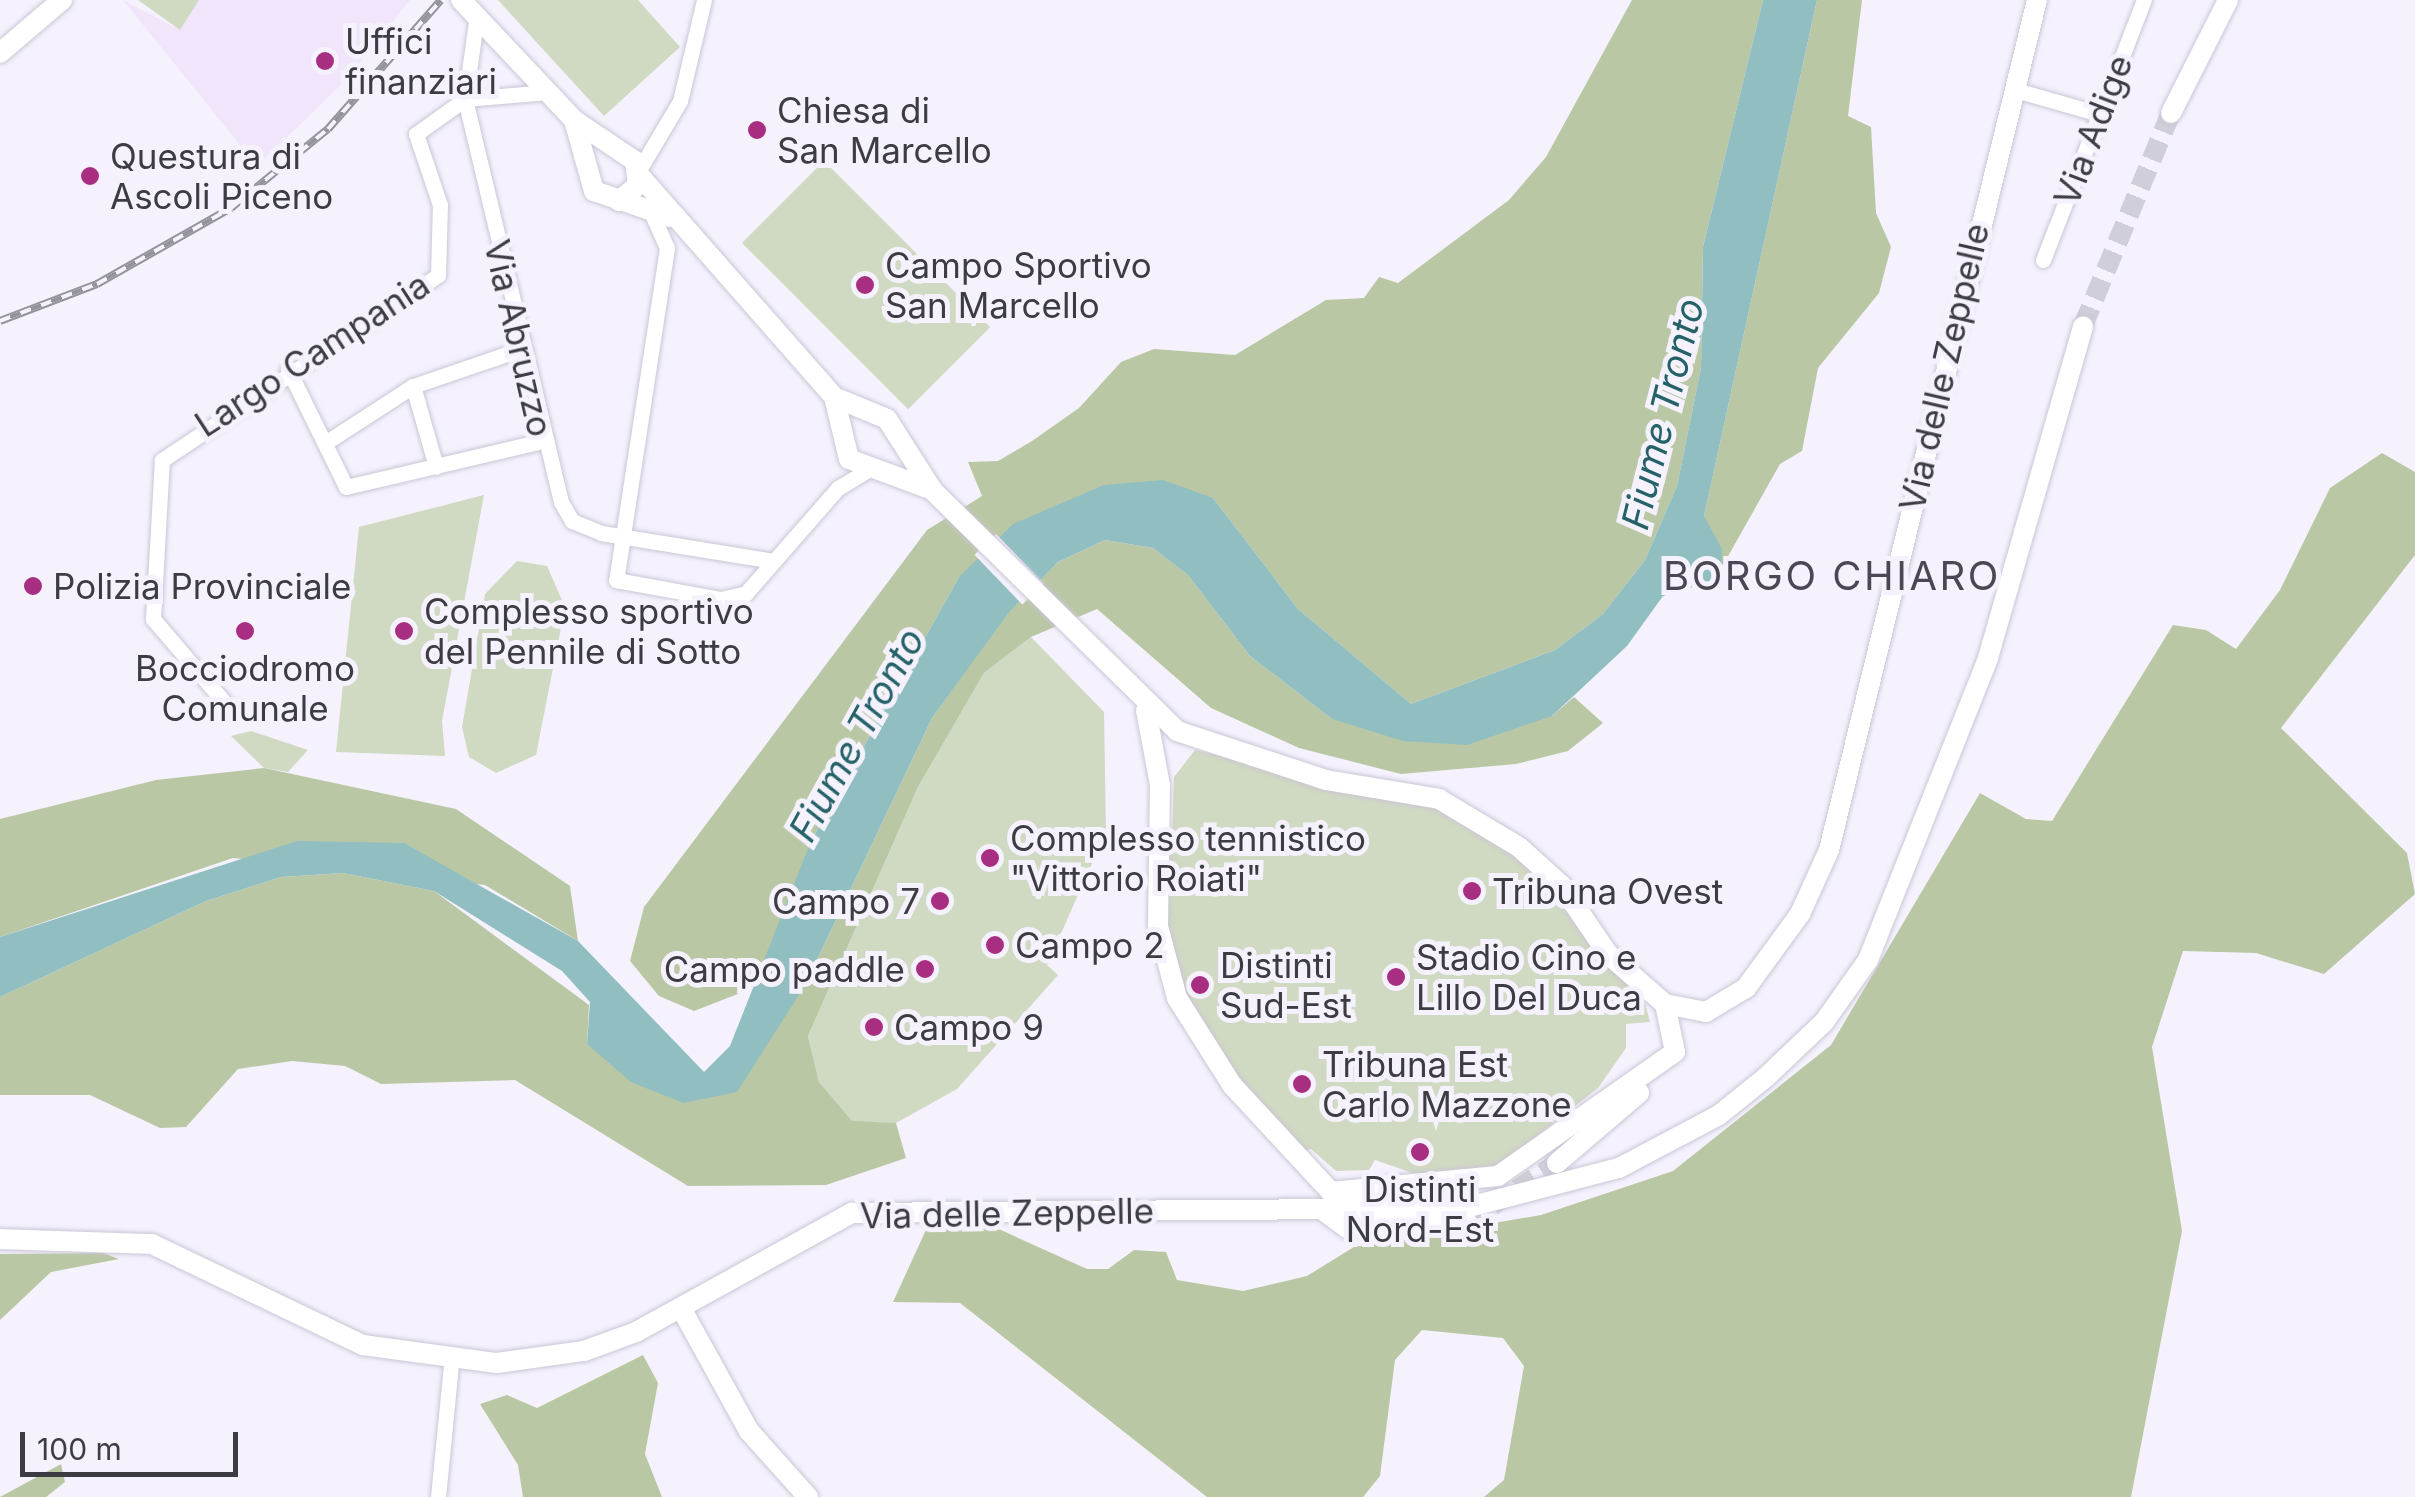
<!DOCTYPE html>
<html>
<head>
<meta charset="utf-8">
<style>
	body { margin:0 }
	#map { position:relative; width:2415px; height:1497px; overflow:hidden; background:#f5f2fe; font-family:Inter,sans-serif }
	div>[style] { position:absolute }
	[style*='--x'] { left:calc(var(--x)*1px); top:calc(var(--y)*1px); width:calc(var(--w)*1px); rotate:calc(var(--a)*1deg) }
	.commercial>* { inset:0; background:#f0e5fa }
	.green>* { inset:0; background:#d0d9c2; transform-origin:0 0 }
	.forest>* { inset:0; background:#bac7a4 }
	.water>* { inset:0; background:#90bec1 }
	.pier>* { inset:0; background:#f5f2fe; transform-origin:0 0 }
	.secondary-tunnel>* { height:20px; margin-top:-10px; transform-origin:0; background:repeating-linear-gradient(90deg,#d0ced8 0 20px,transparent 0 30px) }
	.roads { filter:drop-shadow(0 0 2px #cac6d5) drop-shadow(0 0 2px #cac6d5) }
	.street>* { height:15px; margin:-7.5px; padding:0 7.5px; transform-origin:7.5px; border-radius:7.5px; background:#fff }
	.secondary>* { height:20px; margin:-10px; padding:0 10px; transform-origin:10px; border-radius:10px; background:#fff }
	.rail>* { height:8px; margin-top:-4px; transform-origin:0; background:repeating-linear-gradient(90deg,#f5f2fe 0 11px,#94929b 0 22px); box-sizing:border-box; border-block:2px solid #94929b }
	.dots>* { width:28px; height:28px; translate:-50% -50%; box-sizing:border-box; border:5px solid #f5f2fe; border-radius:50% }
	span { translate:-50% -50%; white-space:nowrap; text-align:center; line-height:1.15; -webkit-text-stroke:10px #f5f2fe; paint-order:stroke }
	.poi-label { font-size:35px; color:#3d3c42 }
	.left { translate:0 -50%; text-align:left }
	.right { translate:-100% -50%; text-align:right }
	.street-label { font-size:35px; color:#3d3c42 }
	.water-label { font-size:38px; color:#246267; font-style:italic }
	.quarter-label { font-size:40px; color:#4b4754; letter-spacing:2.5px }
	.scale { position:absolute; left:20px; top:1432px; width:218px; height:45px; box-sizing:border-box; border:5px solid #3d3c42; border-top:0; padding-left:12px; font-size:30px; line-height:35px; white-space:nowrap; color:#3d3c42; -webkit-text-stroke:8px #f5f2fe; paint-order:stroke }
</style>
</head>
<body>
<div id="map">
	<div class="commercial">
		<i style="clip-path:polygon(123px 0,180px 30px,199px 0,410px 0,346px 80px,257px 166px)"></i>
	</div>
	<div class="green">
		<i style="clip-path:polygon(138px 0,199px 0,180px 30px)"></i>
		<i style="clip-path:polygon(498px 0,638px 0,680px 47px,604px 116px)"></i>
		<i style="left:824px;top:161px;width:235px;height:116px;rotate:45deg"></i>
		<i style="clip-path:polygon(484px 495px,442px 721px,445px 756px,336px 752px,359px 527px)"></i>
		<i style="clip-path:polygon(517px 561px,547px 566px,565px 607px,536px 755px,496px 773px,469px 757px,462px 727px,485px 594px)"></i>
		<i style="clip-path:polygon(1031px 637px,1104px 712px,1106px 832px,1047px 965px,1058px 975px,957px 1089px,896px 1123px,852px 1122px,819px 1082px,808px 1036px,918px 787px,984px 673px)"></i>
		<i style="clip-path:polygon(251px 731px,308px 750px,288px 772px,264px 768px,231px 736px)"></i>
		<i style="clip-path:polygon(1195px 750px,1461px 814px,1550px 883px,1642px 992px,1650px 1022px,1626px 1024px,1626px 1048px,1598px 1088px,1496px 1168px,1424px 1177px,1375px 1160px,1369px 1170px,1336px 1171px,1311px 1149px,1290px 1154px,1173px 1000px,1154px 842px,1172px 841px,1174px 777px)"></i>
	</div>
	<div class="forest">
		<i style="clip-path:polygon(1632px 0,1763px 0,1703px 247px,1701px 368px,1677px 486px,1645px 560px,1603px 614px,1555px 650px,1411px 704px,1298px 609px,1213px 498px,959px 577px,811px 841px,769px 954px,743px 992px,694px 1011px,659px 996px,630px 961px,644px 907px,927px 530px,982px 496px,968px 462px,998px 461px,1032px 441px,1079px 408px,1121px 362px,1154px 349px,1235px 355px,1326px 300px,1364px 298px,1379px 277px,1398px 283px,1509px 200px,1546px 157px)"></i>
		<i style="clip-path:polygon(1817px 0,1862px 0,1848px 116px,1871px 127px,1876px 213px,1891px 247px,1879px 293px,1818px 368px,1802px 451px,1780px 464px,1722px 567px,1704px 516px)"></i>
		<i style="clip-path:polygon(2382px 453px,2415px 472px,2415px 555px,2281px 728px,2407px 853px,2415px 894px,2324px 974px,2256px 953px,2183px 951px,2152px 1047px,2182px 1231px,2131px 1497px,1484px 1497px,1504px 1480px,1524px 1366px,1503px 1338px,1422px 1330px,1395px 1360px,1380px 1476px,1363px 1497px,1207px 1497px,960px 1303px,893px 1302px,930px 1221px,983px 1222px,1087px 1269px,1108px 1269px,1134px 1250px,1166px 1252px,1177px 1280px,1243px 1291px,1307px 1276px,1354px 1247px,1541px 1215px,1673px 1171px,1831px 1045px,1980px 793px,2026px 819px,2052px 821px,2173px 625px,2206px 630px,2236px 649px,2280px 590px,2330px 488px)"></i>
		<i style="clip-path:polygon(1105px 540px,1153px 548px,1188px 575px,1250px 656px,1332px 719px,1552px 716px,1574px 697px,1603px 723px,1568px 751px,1516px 764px,1401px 774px,1299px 748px,1211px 708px,1097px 609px,1031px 637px,984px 673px,918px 787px,808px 1036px,819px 1082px,852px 1121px,896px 1123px,906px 1158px,826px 1185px,688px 1186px,515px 1080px,381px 1084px,345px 1066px,292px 1061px,238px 1069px,186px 1127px,160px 1128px,90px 1095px,0 1095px,0 997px,206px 901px,281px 877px,343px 873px,434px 891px,589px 1005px,587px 1044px,683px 1103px,804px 987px,932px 718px,1008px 612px,1058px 562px)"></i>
		<i style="clip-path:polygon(264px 768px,456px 809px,570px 886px,578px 941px,485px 885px,233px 858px,0 937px,0 819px,156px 780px)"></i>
		<i style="clip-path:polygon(103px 1253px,119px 1259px,51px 1272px,0 1320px,0 1254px)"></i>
		<i style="clip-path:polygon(643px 1355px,658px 1383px,645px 1454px,662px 1497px,523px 1497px,518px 1465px,480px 1404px,507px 1395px,537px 1408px)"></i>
		<i style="clip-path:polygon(61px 1464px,65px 1482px,46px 1497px,0 1497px)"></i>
	</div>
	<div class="water">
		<i style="clip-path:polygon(1763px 0,1817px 0,1704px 516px,1722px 549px,1721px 579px,1663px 596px,1627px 646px,1552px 716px,1467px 745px,1403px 741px,1332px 719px,1250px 656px,1188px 575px,1153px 548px,1105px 540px,1058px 562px,1009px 612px,932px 718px,804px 987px,737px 1092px,683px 1103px,631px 1082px,587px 1044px,590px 1002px,562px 971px,434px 891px,343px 873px,281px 877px,206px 901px,0 997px,0 937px,297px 841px,404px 843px,578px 941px,704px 1072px,730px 1046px,811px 841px,959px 577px,1013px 524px,1104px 485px,1163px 480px,1213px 498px,1298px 609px,1411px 704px,1555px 650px,1603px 614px,1645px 560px,1677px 486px,1701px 368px,1703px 247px)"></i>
	</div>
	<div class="pier">
		<i style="left:996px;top:534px;width:69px;height:30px;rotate:46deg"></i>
	</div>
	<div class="secondary-tunnel">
		<i style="--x:2083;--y:326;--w:230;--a:-67.6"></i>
		<i style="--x:1467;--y:1222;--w:108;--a:-33.2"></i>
	</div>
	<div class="roads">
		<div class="street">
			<i style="--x:477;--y:15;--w:85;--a:98.1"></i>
			<i style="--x:465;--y:99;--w:414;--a:76.6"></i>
			<i style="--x:561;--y:502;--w:22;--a:60"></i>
			<i style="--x:572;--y:521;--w:31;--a:22"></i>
			<i style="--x:601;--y:533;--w:175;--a:9.2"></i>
			<i style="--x:2012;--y:89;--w:91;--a:15.9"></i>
			<i style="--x:465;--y:99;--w:83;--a:-4.8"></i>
			<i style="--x:639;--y:170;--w:80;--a:-59.3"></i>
			<i style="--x:680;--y:101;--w:104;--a:-76.6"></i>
			<i style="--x:651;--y:212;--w:39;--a:66"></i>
			<i style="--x:667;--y:248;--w:336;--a:98.7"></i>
			<i style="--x:616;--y:580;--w:107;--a:10.3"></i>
			<i style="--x:721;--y:599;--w:26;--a:-13"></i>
			<i style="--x:746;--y:593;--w:140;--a:-48.8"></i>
			<i style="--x:838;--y:488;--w:37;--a:-31"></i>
			<i style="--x:2043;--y:260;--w:279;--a:-68.8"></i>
			<i style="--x:288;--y:369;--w:131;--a:63.8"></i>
			<i style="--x:346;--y:487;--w:201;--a:-13.2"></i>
			<i style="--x:413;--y:386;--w:84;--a:74.1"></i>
			<i style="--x:328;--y:441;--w:101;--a:-32.9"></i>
			<i style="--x:413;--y:386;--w:111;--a:-18.9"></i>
			<i style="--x:230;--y:709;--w:118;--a:-130.5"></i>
			<i style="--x:153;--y:619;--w:159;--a:-86.8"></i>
			<i style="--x:162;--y:460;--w:332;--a:-33.8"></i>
			<i style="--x:438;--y:275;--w:70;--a:-88.4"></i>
			<i style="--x:440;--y:205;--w:75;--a:-108.7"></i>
			<i style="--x:416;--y:134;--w:60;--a:-35.5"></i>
			<i style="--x:438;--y:1497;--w:134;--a:-84.4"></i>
		</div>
		<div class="secondary">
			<i style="--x:461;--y:0;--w:165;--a:46.7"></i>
			<i style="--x:574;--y:120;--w:73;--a:33.9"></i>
			<i style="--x:635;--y:161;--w:24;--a:83"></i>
			<i style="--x:638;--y:185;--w:25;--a:140"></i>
			<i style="--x:0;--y:53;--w:82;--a:-40.5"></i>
			<i style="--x:2171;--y:113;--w:127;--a:-63.2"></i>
			<i style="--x:574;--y:120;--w:74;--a:74.3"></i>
			<i style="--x:594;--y:191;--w:80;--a:18.9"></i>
			<i style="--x:640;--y:176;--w:294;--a:48.7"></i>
			<i style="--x:834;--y:397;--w:64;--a:76.4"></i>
			<i style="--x:849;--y:459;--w:83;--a:20.4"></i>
			<i style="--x:834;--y:397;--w:57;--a:22.5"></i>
			<i style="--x:887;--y:419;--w:85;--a:57.4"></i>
			<i style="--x:933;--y:491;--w:342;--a:44.5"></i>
			<i style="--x:1177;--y:731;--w:157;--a:18.2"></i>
			<i style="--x:1326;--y:780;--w:115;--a:9.5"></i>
			<i style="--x:1439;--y:799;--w:93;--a:31"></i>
			<i style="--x:1519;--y:847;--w:57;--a:42.1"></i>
			<i style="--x:1561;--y:885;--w:83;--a:55.7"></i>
			<i style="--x:1608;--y:954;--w:76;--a:41.3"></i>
			<i style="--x:1665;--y:1004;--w:49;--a:78.2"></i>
			<i style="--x:1675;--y:1052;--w:216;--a:145"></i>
			<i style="--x:1498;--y:1176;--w:168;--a:174.5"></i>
			<i style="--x:1331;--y:1192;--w:146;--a:-132.8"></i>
			<i style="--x:1232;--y:1085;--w:103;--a:-122.3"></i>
			<i style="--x:1177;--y:998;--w:74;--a:-104.8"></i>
			<i style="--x:1158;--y:926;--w:141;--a:-89.2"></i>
			<i style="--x:1160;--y:785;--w:76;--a:-100.6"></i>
			<i style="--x:1665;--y:1004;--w:42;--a:11"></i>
			<i style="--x:1706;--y:1012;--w:47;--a:-31"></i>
			<i style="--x:1746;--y:988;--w:92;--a:-53.9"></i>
			<i style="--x:1800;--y:914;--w:70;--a:-65.6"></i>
			<i style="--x:1829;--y:850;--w:875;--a:-76.25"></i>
			<i style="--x:1557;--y:1163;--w:108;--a:-40.5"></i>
			<i style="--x:1325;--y:1212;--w:27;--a:36"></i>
			<i style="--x:1347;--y:1228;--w:120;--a:-2.9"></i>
			<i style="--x:0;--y:1239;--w:152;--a:1.9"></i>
			<i style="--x:152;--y:1244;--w:234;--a:25.6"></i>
			<i style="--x:363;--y:1345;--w:135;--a:7.7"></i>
			<i style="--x:497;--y:1363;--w:88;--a:-7.9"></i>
			<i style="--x:584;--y:1351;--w:55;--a:-20.1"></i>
			<i style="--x:636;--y:1332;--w:247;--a:-28.9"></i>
			<i style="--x:852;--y:1213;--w:613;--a:-0.47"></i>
			<i style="--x:1465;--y:1208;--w:159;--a:-14.6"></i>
			<i style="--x:1619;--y:1168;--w:113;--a:-27.9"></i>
			<i style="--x:1719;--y:1115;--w:59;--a:-38.8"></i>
			<i style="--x:1765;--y:1078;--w:81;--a:-43.5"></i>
			<i style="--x:1824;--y:1022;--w:76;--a:-54.6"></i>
			<i style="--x:1868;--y:960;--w:325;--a:-68.3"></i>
			<i style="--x:1988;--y:658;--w:345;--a:-74"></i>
			<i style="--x:681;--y:1308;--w:141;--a:61.1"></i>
			<i style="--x:749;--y:1431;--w:89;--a:48.2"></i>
		</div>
	</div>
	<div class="rail">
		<i style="--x:0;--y:321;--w:104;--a:-20.9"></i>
		<i style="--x:97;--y:284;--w:154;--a:-29.6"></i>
		<i style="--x:231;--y:208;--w:125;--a:-39.2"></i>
		<i style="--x:328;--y:129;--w:171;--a:-48.8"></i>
	</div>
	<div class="dots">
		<i style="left:325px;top:61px;background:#a82e82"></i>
		<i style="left:757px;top:130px;background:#a82e82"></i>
		<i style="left:90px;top:176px;background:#a82e82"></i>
		<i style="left:865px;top:285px;background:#a82e82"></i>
		<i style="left:33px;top:586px;background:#a82e82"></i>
		<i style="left:245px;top:631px;background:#a82e82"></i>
		<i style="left:404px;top:631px;background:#a82e82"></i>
		<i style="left:990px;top:858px;background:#a82e82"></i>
		<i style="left:1472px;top:891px;background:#a82e82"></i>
		<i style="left:940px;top:901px;background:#a82e82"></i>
		<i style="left:995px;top:945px;background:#a82e82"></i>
		<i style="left:925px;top:969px;background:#a82e82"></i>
		<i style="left:1396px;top:977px;background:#a82e82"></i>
		<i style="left:1200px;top:985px;background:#a82e82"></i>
		<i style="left:874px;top:1027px;background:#a82e82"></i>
		<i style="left:1302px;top:1084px;background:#a82e82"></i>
		<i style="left:1420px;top:1152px;background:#a82e82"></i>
	</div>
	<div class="poi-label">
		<span class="left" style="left:345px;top:61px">Uffici<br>finanziari</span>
		<span class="left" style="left:777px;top:130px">Chiesa di<br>San Marcello</span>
		<span class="left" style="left:110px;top:176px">Questura di<br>Ascoli Piceno</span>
		<span class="left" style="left:885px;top:285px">Campo Sportivo<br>San Marcello</span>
		<span class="left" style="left:53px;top:586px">Polizia Provinciale</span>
		<span class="left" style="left:424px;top:631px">Complesso sportivo<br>del Pennile di Sotto</span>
		<span style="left:245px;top:688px">Bocciodromo<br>Comunale</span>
		<span class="left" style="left:1010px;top:858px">Complesso tennistico<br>"Vittorio Roiati"</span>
		<span class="left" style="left:1492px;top:891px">Tribuna Ovest</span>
		<span class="right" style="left:920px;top:901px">Campo 7</span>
		<span class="left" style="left:1015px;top:945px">Campo 2</span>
		<span class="left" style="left:1416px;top:977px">Stadio Cino e<br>Lillo Del Duca</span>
		<span class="left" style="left:1220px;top:985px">Distinti<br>Sud-Est</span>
		<span class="right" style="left:905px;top:969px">Campo paddle</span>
		<span class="left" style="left:894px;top:1027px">Campo 9</span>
		<span class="left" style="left:1322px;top:1084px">Tribuna Est<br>Carlo Mazzone</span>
		<span style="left:1420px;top:1209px">Distinti<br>Nord-Est</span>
	</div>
	<div class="street-label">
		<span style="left:2093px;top:130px;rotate:-69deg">Via Adige</span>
		<span style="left:519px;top:338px;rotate:77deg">Via Abruzzo</span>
		<span style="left:312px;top:354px;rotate:-33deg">Largo Campania</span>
		<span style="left:1944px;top:367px;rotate:-77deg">Via delle Zeppelle</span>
		<span style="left:1007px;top:1213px;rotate:-1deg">Via delle Zeppelle</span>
	</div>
	<div class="water-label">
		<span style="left:1663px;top:414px;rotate:-76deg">Fiume Tronto</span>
		<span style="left:857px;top:735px;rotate:-61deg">Fiume Tronto</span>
	</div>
	<div class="quarter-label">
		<span style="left:1832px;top:576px">BORGO CHIARO</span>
	</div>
	<div class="scale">100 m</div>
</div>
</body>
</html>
